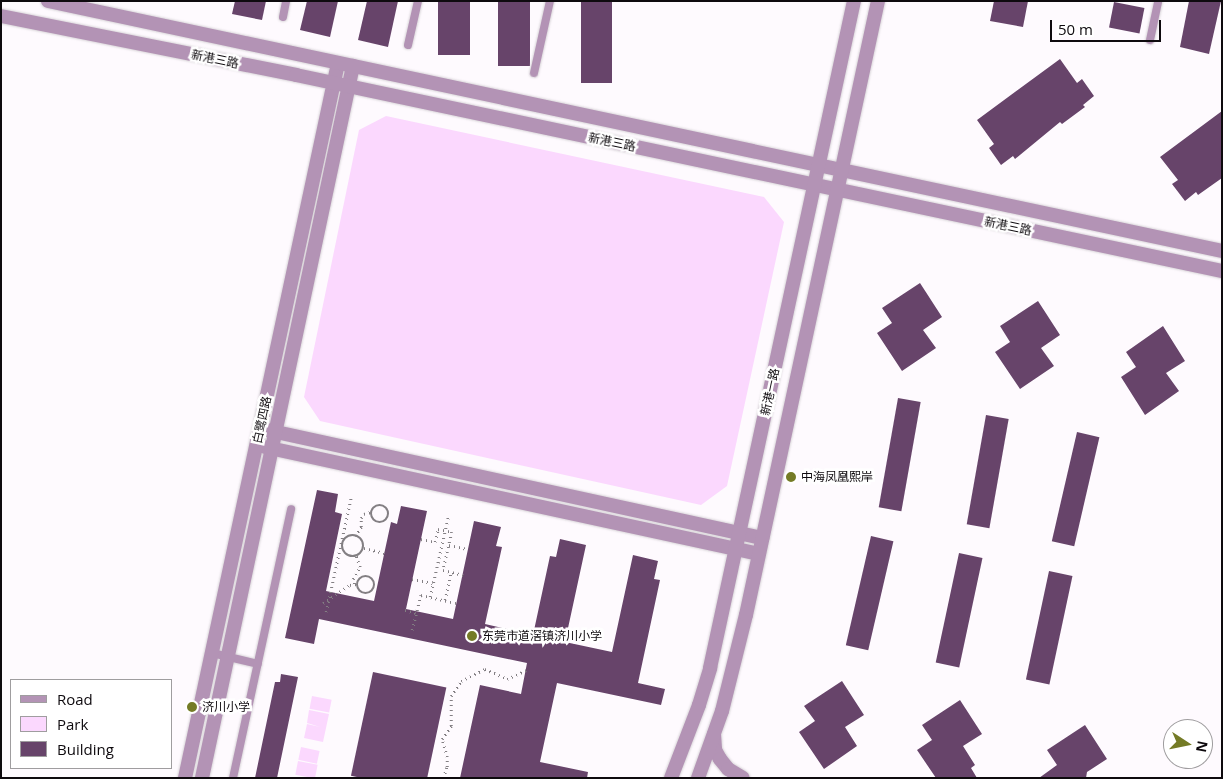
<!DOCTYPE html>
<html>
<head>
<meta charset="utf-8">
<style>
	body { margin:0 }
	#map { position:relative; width:1223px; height:779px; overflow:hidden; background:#fefafe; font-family:"Open Sans","Noto Sans SC",sans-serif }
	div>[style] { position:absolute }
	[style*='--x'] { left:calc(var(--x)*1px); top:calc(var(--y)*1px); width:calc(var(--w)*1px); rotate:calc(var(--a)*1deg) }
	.green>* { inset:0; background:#fbd8fe; transform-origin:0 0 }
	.building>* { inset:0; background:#67446a; transform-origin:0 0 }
	.path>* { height:2.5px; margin-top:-1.25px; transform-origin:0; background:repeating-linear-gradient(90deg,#837f83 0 1px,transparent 0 5px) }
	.path>.ring { margin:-1.25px; padding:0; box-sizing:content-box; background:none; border:2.5px solid #837f83; border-radius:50% }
	.roads { filter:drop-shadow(0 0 1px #d8d4d8) drop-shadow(0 0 1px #d8d4d8) }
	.service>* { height:8px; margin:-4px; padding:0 4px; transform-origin:4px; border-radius:4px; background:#b393b5 }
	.minor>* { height:14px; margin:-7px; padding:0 7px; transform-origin:7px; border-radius:7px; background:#b393b5 }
	.tertiary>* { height:14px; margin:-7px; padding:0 7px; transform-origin:7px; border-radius:7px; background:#b393b5 }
	.dots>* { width:14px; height:14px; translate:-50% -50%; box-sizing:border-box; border:2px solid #fff; border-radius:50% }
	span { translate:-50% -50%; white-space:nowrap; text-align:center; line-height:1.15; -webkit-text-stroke:5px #fff; paint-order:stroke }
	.street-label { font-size:12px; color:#0e0a0e }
	.poi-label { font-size:12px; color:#0e0a0e }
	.left { translate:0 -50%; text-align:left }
	.frame { position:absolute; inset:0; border:2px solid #0e0a0e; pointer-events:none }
	.legend { position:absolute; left:10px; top:679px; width:162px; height:90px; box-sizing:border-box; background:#fff; border:1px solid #9f9d9f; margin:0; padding:6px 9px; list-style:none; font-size:15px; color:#0e0a0e }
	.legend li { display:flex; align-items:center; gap:10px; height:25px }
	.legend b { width:25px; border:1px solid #9f9d9f }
	.north { position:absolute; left:1163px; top:719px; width:50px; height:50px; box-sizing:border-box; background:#fff; border:1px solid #9f9d9f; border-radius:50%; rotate:101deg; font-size:14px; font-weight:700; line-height:20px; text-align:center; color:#0e0a0e }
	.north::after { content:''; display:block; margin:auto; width:18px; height:22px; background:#747b26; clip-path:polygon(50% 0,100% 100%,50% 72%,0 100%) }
	.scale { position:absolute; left:1050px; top:20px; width:111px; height:22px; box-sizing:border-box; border:2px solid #0e0a0e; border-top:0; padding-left:6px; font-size:15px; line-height:18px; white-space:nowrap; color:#0e0a0e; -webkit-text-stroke:4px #fff; paint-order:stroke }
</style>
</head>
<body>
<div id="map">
	<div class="green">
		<i style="clip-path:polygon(386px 116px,764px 197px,784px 222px,727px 486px,701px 505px,320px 421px,304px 397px,359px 130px)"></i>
		<i style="left:312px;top:696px;width:20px;height:13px;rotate:11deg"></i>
		<i style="clip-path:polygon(309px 710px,329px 714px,323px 742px,304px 738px,307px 724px,320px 727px,307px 723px)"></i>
		<i style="left:301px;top:747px;width:19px;height:13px;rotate:12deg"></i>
		<i style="left:298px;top:761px;width:20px;height:14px;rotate:11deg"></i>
	</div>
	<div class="building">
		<i style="clip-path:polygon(235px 1px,266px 1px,262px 20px,232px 14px)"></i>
		<i style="clip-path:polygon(307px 1px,338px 1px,330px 37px,300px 30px)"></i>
		<i style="clip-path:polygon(367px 1px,398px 1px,388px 47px,358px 40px)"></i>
		<i style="left:438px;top:1px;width:32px;height:54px"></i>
		<i style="left:498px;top:1px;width:32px;height:65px"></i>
		<i style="left:581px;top:1px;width:31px;height:82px"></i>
		<i style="clip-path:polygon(994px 1px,1028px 1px,1023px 27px,990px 21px)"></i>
		<i style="clip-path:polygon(1189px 1px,1221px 1px,1209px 54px,1180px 47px)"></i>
		<i style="left:1114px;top:2px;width:31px;height:26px;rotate:11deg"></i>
		<i style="clip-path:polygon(1060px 59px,1077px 83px,1082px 79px,1094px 96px,1083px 105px,1085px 107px,1062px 124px,1060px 122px,1015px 159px,1013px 156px,1001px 165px,989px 148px,994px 144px,977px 120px)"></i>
		<i style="clip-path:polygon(1222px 111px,1222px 178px,1198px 195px,1196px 192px,1185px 201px,1172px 184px,1178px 180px,1160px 157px)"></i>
		<i style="clip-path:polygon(920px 283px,942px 317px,923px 330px,936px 348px,902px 371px,877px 333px,892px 323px,882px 308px)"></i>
		<i style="clip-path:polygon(1038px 301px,1060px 335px,1041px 348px,1054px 366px,1020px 389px,995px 352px,1010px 342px,1000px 326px)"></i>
		<i style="clip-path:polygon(1163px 326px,1185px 361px,1166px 373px,1179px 391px,1145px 415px,1121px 377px,1136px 367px,1126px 352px)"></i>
		<i style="left:898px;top:398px;width:23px;height:111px;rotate:10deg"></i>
		<i style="left:986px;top:415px;width:23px;height:111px;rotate:10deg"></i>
		<i style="left:1077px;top:432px;width:23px;height:112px;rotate:13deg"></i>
		<i style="clip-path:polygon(317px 490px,338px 494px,335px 512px,342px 514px,326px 591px,374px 601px,391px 522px,397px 524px,401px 506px,427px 511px,406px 609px,453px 619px,474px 521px,501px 527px,496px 546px,502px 547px,485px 624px,533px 635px,550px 556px,556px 557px,560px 539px,586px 545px,565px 642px,612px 652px,633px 555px,658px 561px,654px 579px,660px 580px,638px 683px,665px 689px,661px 705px,557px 683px,540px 762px,588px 772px,587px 778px,460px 778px,480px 685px,521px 694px,527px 663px,319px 619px,314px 644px,285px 638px)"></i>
		<i style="left:871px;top:536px;width:23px;height:112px;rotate:13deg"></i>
		<i style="left:959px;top:553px;width:24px;height:112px;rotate:12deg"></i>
		<i style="left:1049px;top:571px;width:24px;height:111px;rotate:12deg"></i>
		<i style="left:373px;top:672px;width:75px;height:106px;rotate:12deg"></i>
		<i style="clip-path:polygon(281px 674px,298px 677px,277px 778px,255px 778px,275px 682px,280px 682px)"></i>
		<i style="clip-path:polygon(842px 681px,864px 715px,845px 727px,857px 746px,824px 769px,799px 732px,815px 721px,804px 706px)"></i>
		<i style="clip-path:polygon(960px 700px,982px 734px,963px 746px,975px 765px,971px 768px,977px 778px,936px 778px,917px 750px,932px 740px,922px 725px)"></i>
		<i style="clip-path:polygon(1085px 725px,1107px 759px,1087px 772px,1086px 778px,1039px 778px,1057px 765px,1047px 750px)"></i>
	</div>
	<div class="path">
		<i class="ring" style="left:371px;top:505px;width:15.5px;height:15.5px"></i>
		<i class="ring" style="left:342px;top:535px;width:19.5px;height:19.5px"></i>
		<i style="--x:355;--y:536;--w:11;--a:-56"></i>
		<i style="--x:361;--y:527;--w:9;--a:-90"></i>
		<i style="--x:361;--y:518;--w:5;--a:-53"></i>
		<i style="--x:364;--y:514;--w:7;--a:-16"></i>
		<i style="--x:421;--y:539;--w:14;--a:12"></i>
		<i style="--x:435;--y:542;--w:13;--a:-77"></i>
		<i style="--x:438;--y:529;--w:14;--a:12"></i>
		<i style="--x:452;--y:532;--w:39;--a:103"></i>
		<i style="--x:443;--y:570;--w:21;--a:14"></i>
		<i style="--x:449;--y:545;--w:19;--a:12"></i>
		<i style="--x:364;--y:548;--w:21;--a:14"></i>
		<i class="ring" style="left:357px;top:576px;width:15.5px;height:15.5px"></i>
		<i style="--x:412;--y:579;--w:21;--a:11"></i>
		<i style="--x:354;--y:584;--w:5;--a:-101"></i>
		<i style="--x:353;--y:579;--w:14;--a:-60"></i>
		<i style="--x:360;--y:567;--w:12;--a:-110"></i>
		<i style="--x:430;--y:597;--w:82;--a:-77.3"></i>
		<i style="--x:445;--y:600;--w:29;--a:-78"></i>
		<i style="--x:323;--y:603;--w:32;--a:-34"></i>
		<i style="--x:350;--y:585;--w:7;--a:-8"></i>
		<i style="--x:405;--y:610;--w:11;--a:15"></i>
		<i style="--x:326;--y:612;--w:118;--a:-77.7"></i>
		<i style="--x:412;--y:630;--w:36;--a:-76"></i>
		<i style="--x:421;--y:595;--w:36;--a:13"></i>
		<i style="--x:443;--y:778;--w:12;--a:-70"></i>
		<i style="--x:447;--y:767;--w:10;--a:-90"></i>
		<i style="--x:447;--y:757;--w:19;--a:-106"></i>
		<i style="--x:442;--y:739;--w:16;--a:-55"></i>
		<i style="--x:451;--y:726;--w:30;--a:-90"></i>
		<i style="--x:451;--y:696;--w:18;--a:-56"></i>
		<i style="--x:461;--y:681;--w:27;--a:-27"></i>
		<i style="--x:485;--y:669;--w:24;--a:24"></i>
		<i style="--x:507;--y:679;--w:21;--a:-25"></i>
	</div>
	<div class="roads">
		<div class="service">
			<i style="--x:283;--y:17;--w:16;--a:-79"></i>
			<i style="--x:1150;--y:40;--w:40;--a:-78"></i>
			<i style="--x:408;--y:45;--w:45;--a:-77.2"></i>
			<i style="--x:534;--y:73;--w:74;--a:-77.5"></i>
			<i style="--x:212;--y:653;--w:47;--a:13.4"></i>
			<i style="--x:233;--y:778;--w:275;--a:-77.8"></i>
		</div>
		<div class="minor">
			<i style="--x:267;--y:430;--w:507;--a:12.31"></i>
			<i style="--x:265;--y:447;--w:505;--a:12.22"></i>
			<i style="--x:714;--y:734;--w:16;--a:86"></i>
			<i style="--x:715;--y:750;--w:10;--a:61"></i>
			<i style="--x:720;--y:759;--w:13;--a:51"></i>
			<i style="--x:728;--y:769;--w:17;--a:31"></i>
			<i style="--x:185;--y:778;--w:731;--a:-77.92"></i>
			<i style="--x:202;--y:778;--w:728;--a:-78.03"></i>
		</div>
		<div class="tertiary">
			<i style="--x:48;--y:1;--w:1200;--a:12.02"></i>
			<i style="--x:1;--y:16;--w:301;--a:11.3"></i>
			<i style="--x:296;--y:75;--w:947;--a:11.95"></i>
			<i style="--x:671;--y:778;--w:78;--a:-69"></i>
			<i style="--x:699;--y:705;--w:39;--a:-73"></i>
			<i style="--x:710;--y:668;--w:682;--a:-77.82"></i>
			<i style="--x:698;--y:778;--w:71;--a:-70.3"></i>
			<i style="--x:722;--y:711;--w:99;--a:-76"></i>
			<i style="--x:746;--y:615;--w:628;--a:-77.87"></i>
		</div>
	</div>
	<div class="dots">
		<i style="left:791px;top:477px;background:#747b26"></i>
		<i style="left:472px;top:636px;background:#747b26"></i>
		<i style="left:192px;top:707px;background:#747b26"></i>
	</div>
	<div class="street-label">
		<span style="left:215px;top:59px;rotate:12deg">新港三路</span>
		<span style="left:612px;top:142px;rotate:12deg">新港三路</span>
		<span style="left:1008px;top:226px;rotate:12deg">新港三路</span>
		<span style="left:770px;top:392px;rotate:-78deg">新港一路</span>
		<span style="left:262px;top:420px;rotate:-78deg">白鹭四路</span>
	</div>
	<div class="poi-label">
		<span class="left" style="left:801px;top:477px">中海凤凰熙岸</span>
		<span class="left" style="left:482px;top:636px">东莞市道滘镇济川小学</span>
		<span class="left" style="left:202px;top:707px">济川小学</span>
	</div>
	<div class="frame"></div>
	<ul class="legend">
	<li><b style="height:6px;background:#b393b5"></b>Road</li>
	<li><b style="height:14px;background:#fbd8fe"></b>Park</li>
	<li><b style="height:14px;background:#67446a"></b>Building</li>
	</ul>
	<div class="north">N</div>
	<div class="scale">50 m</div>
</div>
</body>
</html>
